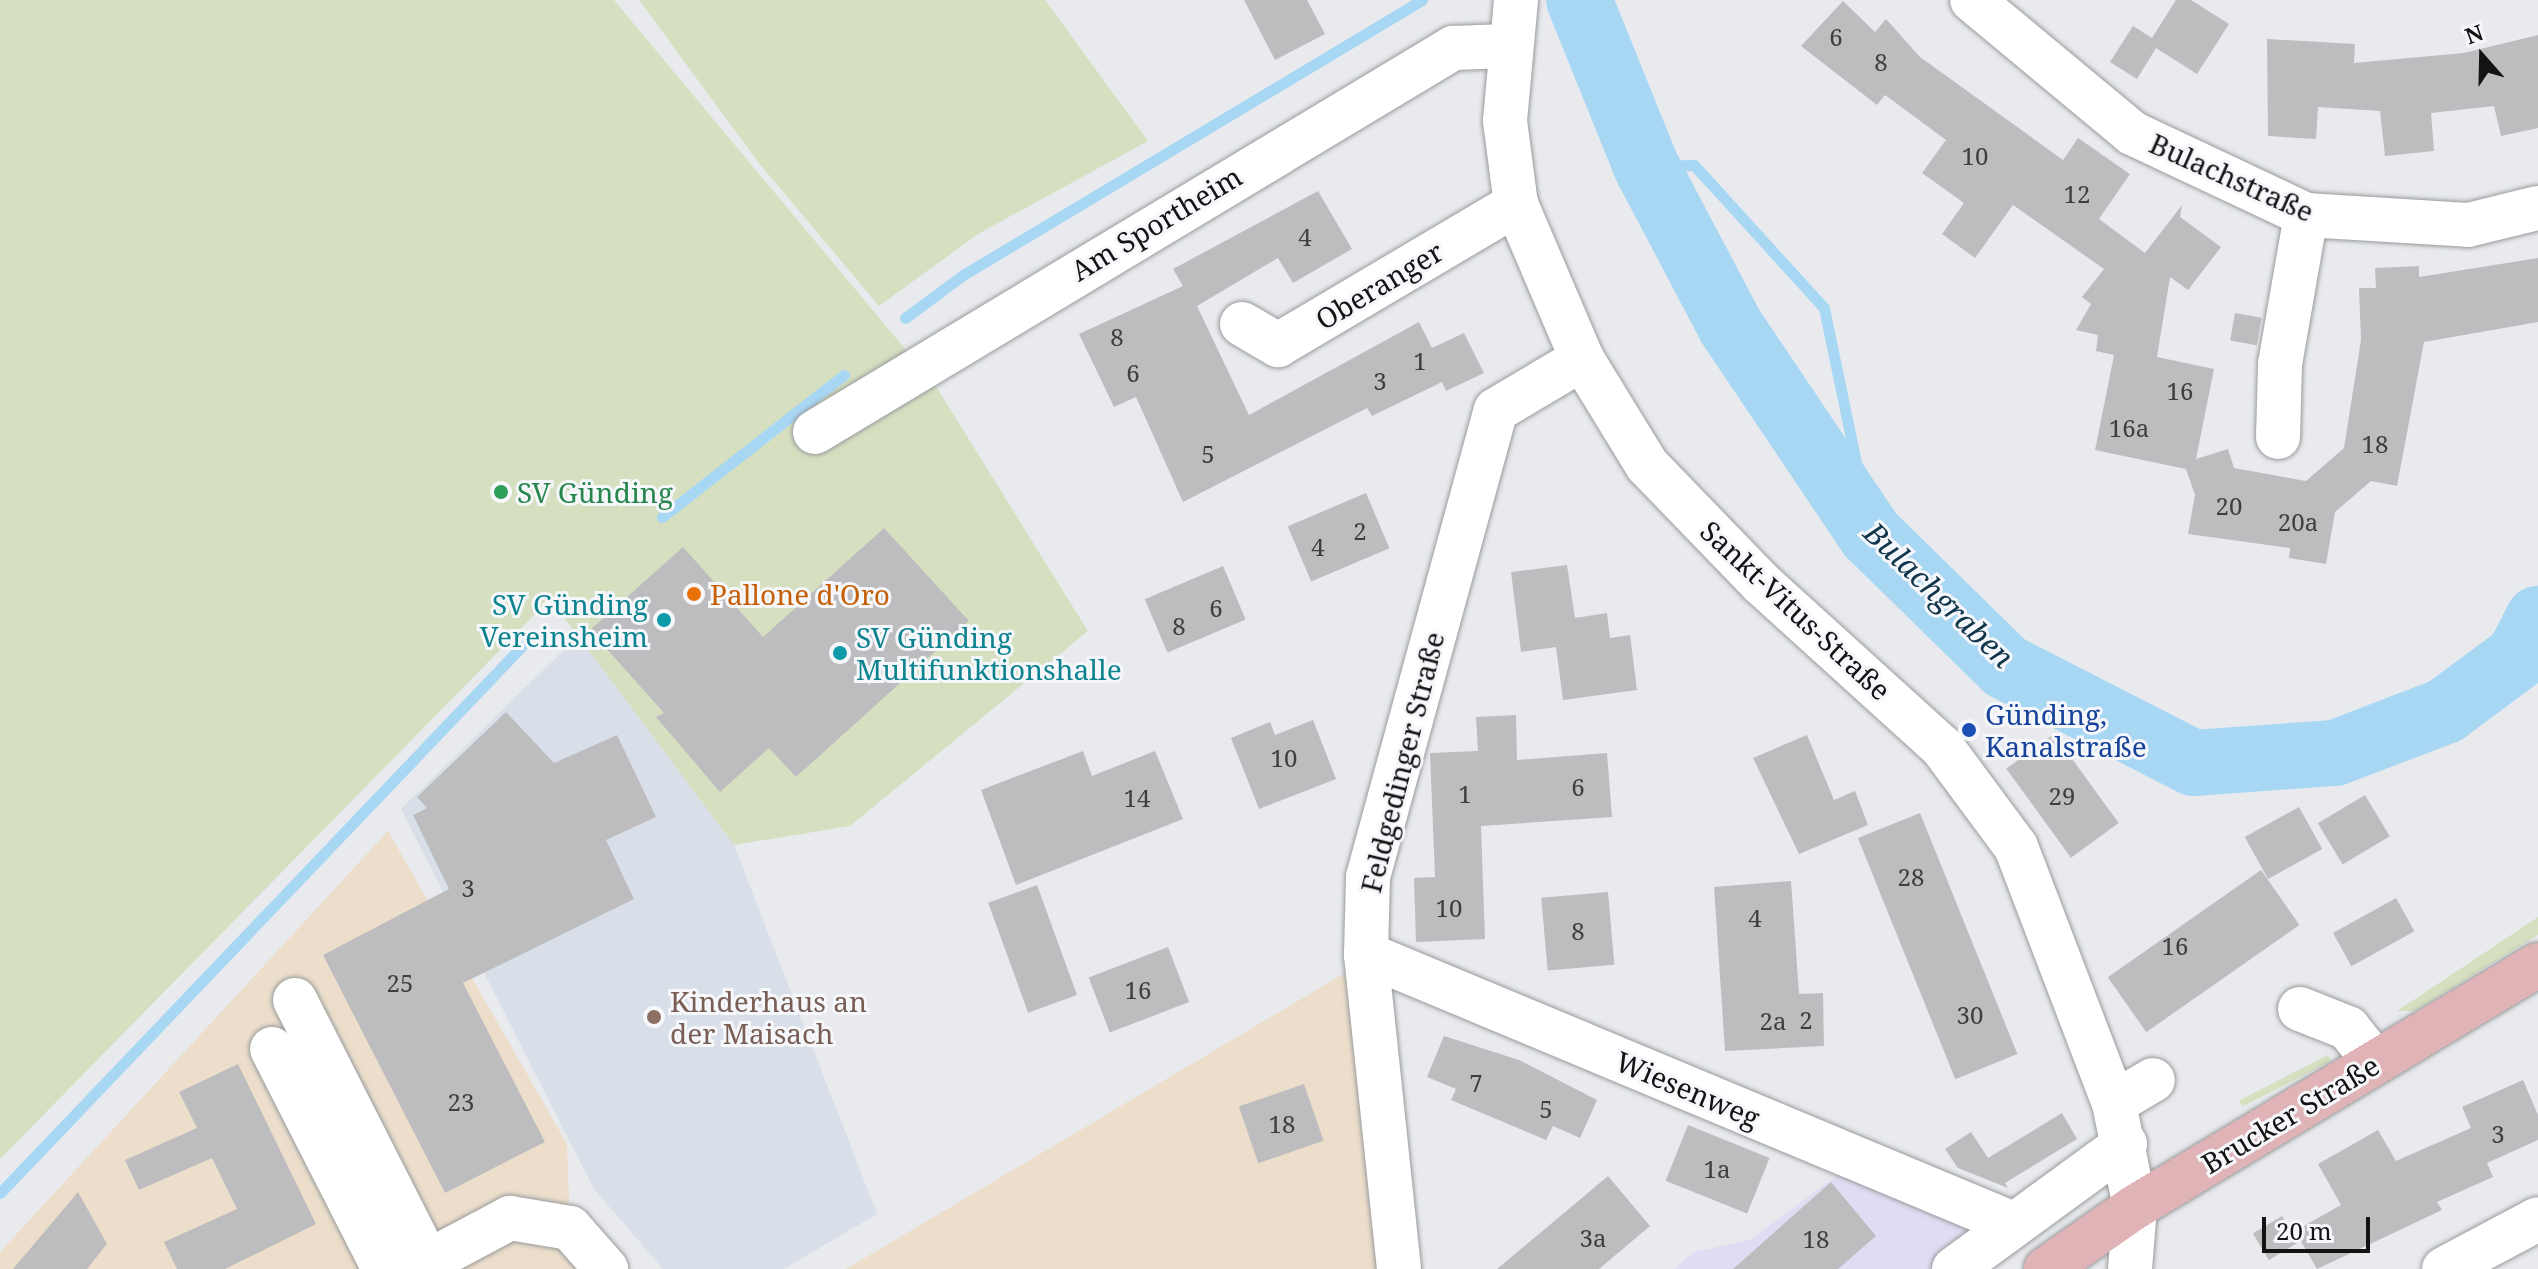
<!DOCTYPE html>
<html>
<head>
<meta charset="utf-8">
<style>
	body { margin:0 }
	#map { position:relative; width:2538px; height:1269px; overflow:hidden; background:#e8eaed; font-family:"Noto Serif",serif }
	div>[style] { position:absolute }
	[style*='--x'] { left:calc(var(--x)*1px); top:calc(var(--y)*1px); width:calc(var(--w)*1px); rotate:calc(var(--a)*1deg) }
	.commercial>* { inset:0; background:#dfddf3 }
	.industrial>* { inset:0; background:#ecdecb }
	.built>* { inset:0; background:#d9dfe8 }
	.green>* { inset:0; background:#d6e0c0; transform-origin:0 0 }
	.stream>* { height:11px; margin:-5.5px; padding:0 5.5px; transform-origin:5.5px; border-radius:5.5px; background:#a8d7f4 }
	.river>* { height:66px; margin:-33px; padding:0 33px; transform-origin:33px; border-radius:33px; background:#a8d7f4 }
	.building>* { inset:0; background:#bdbdc0; transform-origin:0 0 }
	.roads { filter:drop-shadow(0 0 2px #999b9d) drop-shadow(0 0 2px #999b9d) }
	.minor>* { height:44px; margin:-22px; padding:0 22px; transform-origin:22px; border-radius:22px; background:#fff }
	.major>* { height:44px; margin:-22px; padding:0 22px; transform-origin:22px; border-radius:22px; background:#e0b4b6 }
	.dots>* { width:22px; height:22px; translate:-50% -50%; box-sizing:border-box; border:4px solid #f6f7fa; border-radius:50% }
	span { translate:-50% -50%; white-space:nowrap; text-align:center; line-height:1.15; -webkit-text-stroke:6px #f6f7fa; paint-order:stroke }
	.number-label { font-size:24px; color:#3e3e3f }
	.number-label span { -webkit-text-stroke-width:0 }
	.street-label { font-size:28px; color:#131314 }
	.leisure-label { font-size:28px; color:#27864d }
	.left { translate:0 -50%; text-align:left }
	.food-label { font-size:28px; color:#c56008 }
	.culture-label { font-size:28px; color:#0d838f }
	.right { translate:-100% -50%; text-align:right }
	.transit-label { font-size:28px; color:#164399 }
	.education-label { font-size:28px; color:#785e54 }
	.water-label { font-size:30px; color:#10364b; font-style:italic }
	.north { position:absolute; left:2442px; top:16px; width:80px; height:80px; -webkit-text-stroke:6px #f6f7fa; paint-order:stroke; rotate:340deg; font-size:22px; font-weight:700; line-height:32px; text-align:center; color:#131314 }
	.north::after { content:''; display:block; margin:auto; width:28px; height:36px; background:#131314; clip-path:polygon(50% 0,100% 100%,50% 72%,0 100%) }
	.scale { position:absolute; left:2262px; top:1217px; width:108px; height:36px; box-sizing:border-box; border:4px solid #131314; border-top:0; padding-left:10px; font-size:24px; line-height:28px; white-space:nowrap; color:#131314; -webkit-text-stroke:6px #f6f7fa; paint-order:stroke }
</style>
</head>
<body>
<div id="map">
	<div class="commercial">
		<i style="clip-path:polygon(1847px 1168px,1987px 1227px,1935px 1269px,1674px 1269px,1694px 1252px,1750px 1240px)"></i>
	</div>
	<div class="industrial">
		<i style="clip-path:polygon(388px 831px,567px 1144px,570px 1228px,606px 1269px,0 1269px,0 1252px)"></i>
		<i style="clip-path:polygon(1367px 960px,1388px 1269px,846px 1269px)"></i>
	</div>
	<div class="built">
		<i style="clip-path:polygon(578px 636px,734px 845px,877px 1214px,784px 1269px,663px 1269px,594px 1189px,401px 809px)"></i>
	</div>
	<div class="green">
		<i style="clip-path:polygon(0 0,614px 0,935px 385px,1088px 631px,850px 826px,734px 845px,550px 599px,0 1159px)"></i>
		<i style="clip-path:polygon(639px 0,1045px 0,1148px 141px,978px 234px,879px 306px,758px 162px)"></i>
		<i style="clip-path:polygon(2538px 917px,2538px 935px,2415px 1011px,2397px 1011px)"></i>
		<i style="left:2328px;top:1055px;width:7px;height:100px;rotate:63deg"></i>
	</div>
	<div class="stream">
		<i style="--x:1646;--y:166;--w:48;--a:-1.2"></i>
		<i style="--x:1694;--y:165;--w:193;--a:47.7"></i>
		<i style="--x:1824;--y:308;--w:232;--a:78.3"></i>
		<i style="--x:905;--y:318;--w:72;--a:-36.6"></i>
		<i style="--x:963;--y:275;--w:535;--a:-30.93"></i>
		<i style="--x:662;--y:517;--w:231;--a:-38"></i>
		<i style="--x:0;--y:1193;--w:755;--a:-46.34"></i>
	</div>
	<div class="river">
		<i style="--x:1579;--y:0;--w:179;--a:68"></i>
		<i style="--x:1646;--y:166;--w:182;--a:62.2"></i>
		<i style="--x:1731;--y:327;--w:251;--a:56.1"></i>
		<i style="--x:1871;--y:535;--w:189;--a:44.4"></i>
		<i style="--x:2006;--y:667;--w:211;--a:27.1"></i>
		<i style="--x:2194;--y:763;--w:141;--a:-4.1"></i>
		<i style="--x:2335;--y:753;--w:118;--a:-20.9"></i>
		<i style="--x:2445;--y:711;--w:92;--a:-36.6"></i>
		<i style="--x:2519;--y:656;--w:42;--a:-62.8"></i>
	</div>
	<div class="building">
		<i style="clip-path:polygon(1244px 0,1307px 0,1325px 34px,1275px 60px)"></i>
		<i style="clip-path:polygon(2176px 0,2191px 0,2229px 24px,2197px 74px,2156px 48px,2137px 79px,2110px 62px,2133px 26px,2152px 38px)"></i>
		<i style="clip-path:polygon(1843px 1px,1875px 32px,1886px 19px,1920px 57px,2063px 160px,2078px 138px,2130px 174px,2099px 219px,2145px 253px,2182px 205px,2180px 217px,2221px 247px,2188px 290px,2170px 277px,2157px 357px,2214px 369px,2196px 459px,2228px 449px,2234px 468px,2306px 481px,2344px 448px,2361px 340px,2359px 288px,2376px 288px,2375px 268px,2419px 266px,2419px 277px,2538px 258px,2538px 322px,2424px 342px,2397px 486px,2371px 481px,2335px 512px,2326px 564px,2289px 558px,2290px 548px,2188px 534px,2195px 495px,2186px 469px,2095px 450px,2114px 355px,2096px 351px,2098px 335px,2076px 330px,2091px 304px,2082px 297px,2104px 269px,2013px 205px,1975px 258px,1942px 234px,1964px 203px,1922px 173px,1946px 140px,1885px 95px,1877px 105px,1801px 46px)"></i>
		<i style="clip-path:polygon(2538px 35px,2538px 128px,2501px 136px,2494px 106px,2431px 113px,2434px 151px,2385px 156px,2380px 111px,2318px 107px,2316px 139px,2268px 136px,2267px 39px,2355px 44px,2354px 63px,2464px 53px)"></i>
		<i style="clip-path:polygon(1318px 191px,1352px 249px,1293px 283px,1278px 258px,1197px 306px,1249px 415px,1419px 322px,1432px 348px,1464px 333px,1484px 373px,1446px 391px,1442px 382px,1372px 416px,1367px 408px,1183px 502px,1136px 397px,1114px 407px,1079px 334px,1183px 286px,1173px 269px)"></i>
		<i style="left:2235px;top:313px;width:27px;height:28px;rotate:10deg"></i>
		<i style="left:1366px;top:493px;width:60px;height:85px;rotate:67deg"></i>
		<i style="clip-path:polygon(884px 528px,969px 621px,796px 777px,769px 748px,720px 792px,656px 717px,664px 713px,590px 630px,683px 547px,763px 637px)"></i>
		<i style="clip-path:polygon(1567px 565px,1575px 618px,1607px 613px,1610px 638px,1630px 635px,1637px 690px,1563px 700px,1556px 647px,1521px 652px,1511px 572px)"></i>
		<i style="left:1223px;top:566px;width:58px;height:85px;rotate:67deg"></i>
		<i style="clip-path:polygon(506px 712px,554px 763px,617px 735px,656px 817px,606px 840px,634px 899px,463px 983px,545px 1142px,445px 1193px,323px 955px,449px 889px,413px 815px,427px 808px,417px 797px)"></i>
		<i style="clip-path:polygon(1516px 715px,1517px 760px,1607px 753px,1612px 817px,1481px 826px,1485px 939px,1416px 942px,1414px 878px,1435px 877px,1430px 753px,1478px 751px,1476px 717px)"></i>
		<i style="clip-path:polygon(1313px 720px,1336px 779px,1259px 809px,1231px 738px,1270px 722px,1275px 735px)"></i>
		<i style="left:2054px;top:734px;width:110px;height:59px;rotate:54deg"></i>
		<i style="clip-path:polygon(1807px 735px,1834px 800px,1855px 791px,1868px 825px,1799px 854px,1753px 758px)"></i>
		<i style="clip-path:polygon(1083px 751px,1092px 776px,1155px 751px,1183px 819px,1016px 885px,981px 790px)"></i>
		<i style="left:2365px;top:795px;width:48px;height:55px;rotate:59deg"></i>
		<i style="left:2299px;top:807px;width:48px;height:62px;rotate:61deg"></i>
		<i style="left:1920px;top:813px;width:260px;height:67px;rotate:68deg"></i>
		<i style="left:2261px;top:870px;width:67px;height:187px;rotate:55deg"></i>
		<i style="clip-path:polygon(1791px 881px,1799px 994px,1823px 993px,1824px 1046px,1725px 1051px,1714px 887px)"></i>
		<i style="left:1037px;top:885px;width:117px;height:52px;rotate:70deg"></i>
		<i style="left:1608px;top:892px;width:73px;height:67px;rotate:85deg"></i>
		<i style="left:2396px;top:898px;width:38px;height:72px;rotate:61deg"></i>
		<i style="left:1168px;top:947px;width:59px;height:85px;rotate:69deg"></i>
		<i style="clip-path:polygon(1444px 1036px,1519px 1060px,1597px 1100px,1580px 1138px,1553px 1126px,1546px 1140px,1451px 1100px,1456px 1089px,1427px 1077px)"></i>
		<i style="clip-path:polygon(238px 1064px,316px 1224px,225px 1269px,177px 1269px,164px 1242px,237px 1209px,212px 1158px,139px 1190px,125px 1160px,197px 1128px,179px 1092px)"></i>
		<i style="clip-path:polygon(2523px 1080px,2538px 1115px,2538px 1140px,2487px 1163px,2493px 1177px,2437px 1202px,2442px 1210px,2317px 1269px,2295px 1231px,2341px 1205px,2318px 1164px,2378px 1130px,2396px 1161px,2471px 1128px,2462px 1107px)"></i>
		<i style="left:1304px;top:1084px;width:60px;height:69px;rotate:71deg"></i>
		<i style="clip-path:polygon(2062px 1113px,2077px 1139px,2005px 1183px,2008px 1188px,1958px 1168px,1945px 1149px,1971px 1132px,1988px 1158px)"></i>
		<i style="left:1688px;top:1125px;width:88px;height:60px;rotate:22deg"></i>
		<i style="clip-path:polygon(1608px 1176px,1650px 1226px,1599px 1269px,1497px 1269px)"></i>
		<i style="clip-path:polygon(1831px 1182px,1876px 1236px,1838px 1269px,1733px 1269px)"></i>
		<i style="clip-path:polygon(78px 1192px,107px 1244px,87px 1269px,13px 1269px)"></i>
		<i style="left:2282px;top:1216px;width:31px;height:34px;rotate:59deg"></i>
	</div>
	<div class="roads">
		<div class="minor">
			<i style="--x:1516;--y:0;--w:121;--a:95.2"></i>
			<i style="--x:1505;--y:121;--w:84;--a:82.5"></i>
			<i style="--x:1516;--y:204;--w:168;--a:66.9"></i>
			<i style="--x:1582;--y:359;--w:124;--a:58.5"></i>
			<i style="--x:1647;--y:465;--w:164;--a:46"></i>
			<i style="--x:1761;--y:583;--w:244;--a:42.2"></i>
			<i style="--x:1942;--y:747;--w:124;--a:53.5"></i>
			<i style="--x:2016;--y:847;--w:274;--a:69.1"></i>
			<i style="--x:2114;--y:1103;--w:106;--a:78.6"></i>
			<i style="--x:2135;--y:1207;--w:62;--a:94.6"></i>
			<i style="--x:1972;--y:0;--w:208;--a:39.7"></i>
			<i style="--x:2132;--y:133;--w:192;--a:25.2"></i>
			<i style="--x:2306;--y:215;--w:162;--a:3.5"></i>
			<i style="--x:2468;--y:225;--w:72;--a:-13.7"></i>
			<i style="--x:1242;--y:324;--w:42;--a:30.3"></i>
			<i style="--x:1278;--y:345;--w:277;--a:-30.6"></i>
			<i style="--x:815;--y:432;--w:745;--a:-31.04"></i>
			<i style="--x:1453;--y:48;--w:54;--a:-2.1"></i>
			<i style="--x:2278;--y:437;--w:73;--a:-88.4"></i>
			<i style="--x:2280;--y:364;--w:151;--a:-80.1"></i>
			<i style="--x:1366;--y:954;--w:699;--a:22.64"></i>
			<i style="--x:295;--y:1000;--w:292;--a:63.1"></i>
			<i style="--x:2300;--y:1009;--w:52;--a:21.6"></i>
			<i style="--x:2348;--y:1028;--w:43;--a:51.5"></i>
			<i style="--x:272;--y:1049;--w:247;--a:63"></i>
			<i style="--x:2114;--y:1103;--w:45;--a:-30.5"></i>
			<i style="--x:414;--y:1269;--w:109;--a:-28"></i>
			<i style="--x:510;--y:1218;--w:61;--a:9.5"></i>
			<i style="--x:570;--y:1228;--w:55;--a:48.7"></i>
			<i style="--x:1399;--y:1269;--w:317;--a:-96"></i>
			<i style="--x:1366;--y:954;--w:77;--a:-88.5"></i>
			<i style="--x:1368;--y:877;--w:484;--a:-74.7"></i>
			<i style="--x:1496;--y:410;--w:100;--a:-30.7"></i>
			<i style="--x:1954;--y:1269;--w:212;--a:-36.2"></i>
			<i style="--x:2444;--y:1269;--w:106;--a:-28"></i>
		</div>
		<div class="major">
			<i style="--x:2046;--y:1269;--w:108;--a:-34.9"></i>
			<i style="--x:2135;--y:1207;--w:470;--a:-31"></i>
		</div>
	</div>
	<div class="dots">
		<i style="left:501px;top:492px;background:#2e9e5b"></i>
		<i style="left:694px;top:594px;background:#e8710a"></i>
		<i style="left:664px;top:620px;background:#0f9aa8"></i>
		<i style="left:840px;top:653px;background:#0f9aa8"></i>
		<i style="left:1969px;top:730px;background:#1a4fb4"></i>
		<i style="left:654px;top:1017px;background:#8d6e63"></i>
	</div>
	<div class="number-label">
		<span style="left:1836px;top:37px">6</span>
		<span style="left:1881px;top:62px">8</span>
		<span style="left:1975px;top:156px">10</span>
		<span style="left:2077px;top:194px">12</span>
		<span style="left:1305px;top:237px">4</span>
		<span style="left:1117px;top:337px">8</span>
		<span style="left:1420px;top:361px">1</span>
		<span style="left:1133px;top:373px">6</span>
		<span style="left:1380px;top:381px">3</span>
		<span style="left:2180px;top:391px">16</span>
		<span style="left:2129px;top:428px">16a</span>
		<span style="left:2375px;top:444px">18</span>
		<span style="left:1208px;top:454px">5</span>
		<span style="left:2229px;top:506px">20</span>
		<span style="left:2298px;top:522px">20a</span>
		<span style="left:1360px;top:531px">2</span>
		<span style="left:1318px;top:547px">4</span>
		<span style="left:1216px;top:608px">6</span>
		<span style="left:1179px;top:626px">8</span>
		<span style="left:1284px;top:758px">10</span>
		<span style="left:1578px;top:787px">6</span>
		<span style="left:1465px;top:794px">1</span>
		<span style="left:2062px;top:796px">29</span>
		<span style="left:1137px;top:798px">14</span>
		<span style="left:1911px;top:877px">28</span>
		<span style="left:468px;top:888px">3</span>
		<span style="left:1449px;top:908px">10</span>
		<span style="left:1755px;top:918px">4</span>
		<span style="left:1578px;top:931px">8</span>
		<span style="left:2175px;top:946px">16</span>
		<span style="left:400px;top:983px">25</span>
		<span style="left:1138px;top:990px">16</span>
		<span style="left:1970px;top:1015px">30</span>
		<span style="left:1806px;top:1020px">2</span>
		<span style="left:1773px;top:1021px">2a</span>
		<span style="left:1476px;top:1083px">7</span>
		<span style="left:461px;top:1102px">23</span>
		<span style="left:1546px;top:1109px">5</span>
		<span style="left:1282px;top:1124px">18</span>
		<span style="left:2498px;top:1134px">3</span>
		<span style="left:1717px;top:1169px">1a</span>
		<span style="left:1593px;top:1238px">3a</span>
		<span style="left:1816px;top:1239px">18</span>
	</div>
	<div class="street-label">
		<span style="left:2232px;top:177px;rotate:24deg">Bulachstraße</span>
		<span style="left:1156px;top:223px;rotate:-31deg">Am Sportheim</span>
		<span style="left:1379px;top:285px;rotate:-31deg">Oberanger</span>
		<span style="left:1796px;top:610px;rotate:43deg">Sankt-Vitus-Straße</span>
		<span style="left:1402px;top:762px;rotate:-76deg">Feldgedinger Straße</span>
		<span style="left:1688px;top:1089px;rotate:23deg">Wiesenweg</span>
		<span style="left:2290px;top:1114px;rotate:-31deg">Brucker Straße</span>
	</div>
	<div class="leisure-label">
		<span class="left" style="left:517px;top:492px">SV Günding</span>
	</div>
	<div class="food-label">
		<span class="left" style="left:710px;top:594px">Pallone d'Oro</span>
	</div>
	<div class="culture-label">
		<span class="right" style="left:648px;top:620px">SV Günding<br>Vereinsheim</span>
		<span class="left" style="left:856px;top:653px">SV Günding<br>Multifunktionshalle</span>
	</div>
	<div class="transit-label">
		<span class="left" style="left:1985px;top:730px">Günding,<br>Kanalstraße</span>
	</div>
	<div class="education-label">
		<span class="left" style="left:670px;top:1017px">Kinderhaus an<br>der Maisach</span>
	</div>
	<div class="water-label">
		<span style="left:1939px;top:595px;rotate:44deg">Bulachgraben</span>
	</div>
	<div class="north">N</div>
	<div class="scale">20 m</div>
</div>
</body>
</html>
